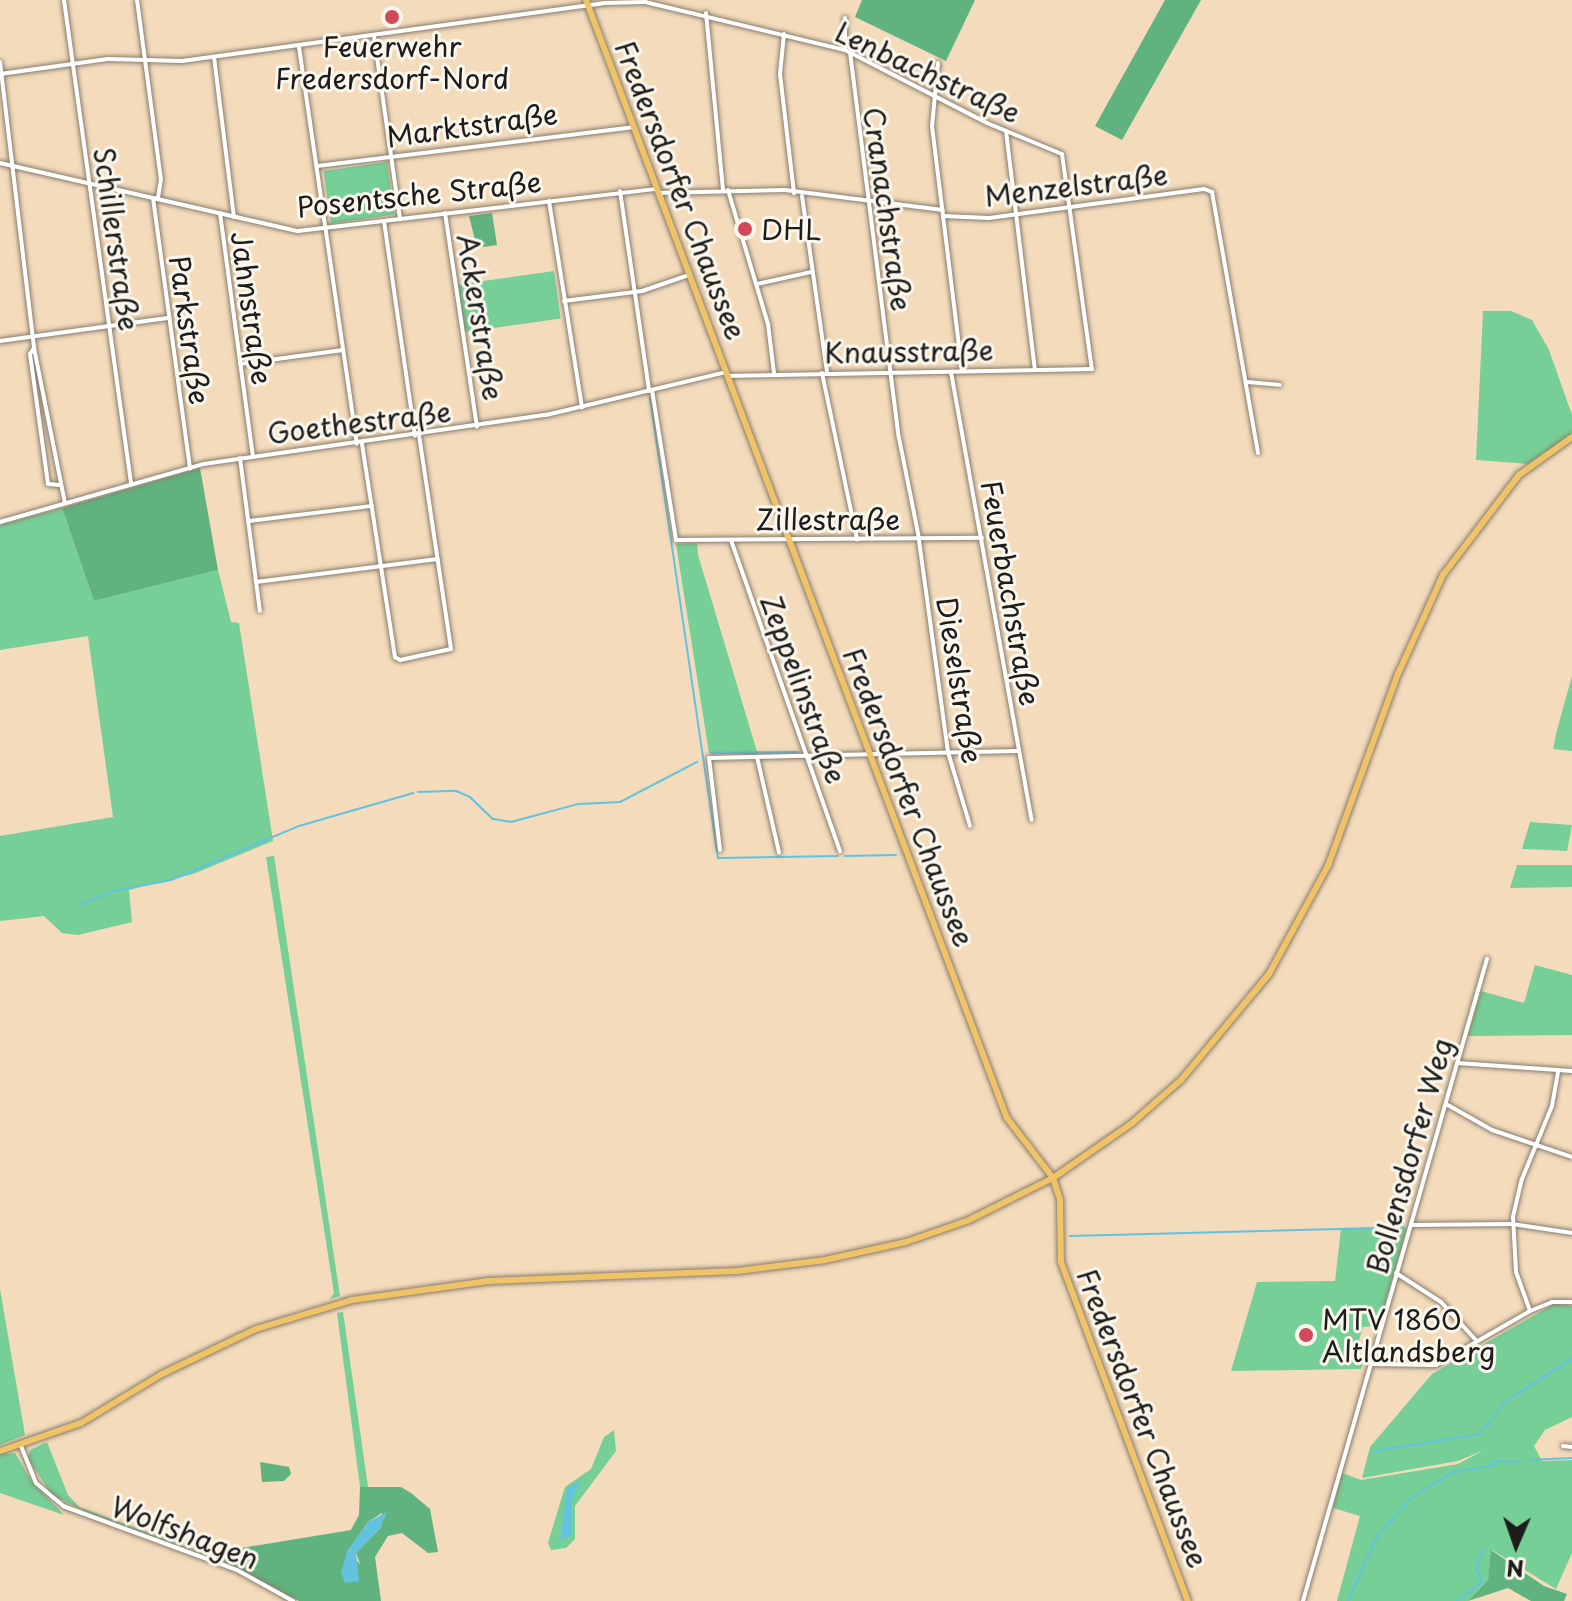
<!DOCTYPE html>
<html>
<head>
<meta charset="utf-8">
<style>
	body { margin:0 }
	#map { position:relative; width:1572px; height:1601px; overflow:hidden; background:#f3dbbc; font-family:"Playpen Sans",sans-serif }
	div>[style] { position:absolute }
	[style*='--x'] { left:calc(var(--x)*1px); top:calc(var(--y)*1px); width:calc(var(--w)*1px); rotate:calc(var(--a)*1deg) }
	.green>* { inset:0; background:#76cf96; transform-origin:0 0 }
	.forest>* { inset:0; background:#60b27f }
	.water>* { inset:0; background:#62c3e0 }
	.stream>* { height:2px; margin:-1px; padding:0 1px; transform-origin:1px; border-radius:1px; background:#62c3e0 }
	.roads { filter:drop-shadow(0 0 2px #887c6c) drop-shadow(0 0 2px #887c6c) }
	.minor>* { height:4px; margin:-2px; padding:0 2px; transform-origin:2px; border-radius:2px; background:#fff }
	.major>* { height:6px; margin:-3px; padding:0 3px; transform-origin:3px; border-radius:3px; background:#efc469 }
	.dots>* { width:22px; height:22px; translate:-50% -50%; box-sizing:border-box; border:4px solid #fbf7ec; border-radius:50% }
	span { translate:-50% -50%; white-space:nowrap; text-align:center; line-height:1.15; -webkit-text-stroke:6px #fbf7ec; paint-order:stroke }
	.poi-label { font-size:28px; color:#1c1c1c }
	.left { translate:0 -50%; text-align:left }
	.street-label { font-size:28px; color:#1c1c1c }
	.north { position:absolute; left:1476px; top:1505px; width:80px; height:80px; -webkit-text-stroke:6px #fbf7ec; paint-order:stroke; rotate:182deg; font-size:22px; font-weight:700; line-height:32px; text-align:center; color:#1c1c1c }
	.north::after { content:''; display:block; margin:auto; width:28px; height:36px; background:#1c1c1c; clip-path:polygon(50% 0,100% 100%,50% 72%,0 100%) }
</style>
</head>
<body>
<div id="map">
	<div class="green">
		<i style="left:387px;top:162px;width:53px;height:64px;rotate:82deg"></i>
		<i style="left:554px;top:271px;width:48px;height:97px;rotate:82deg"></i>
		<i style="clip-path:polygon(1483px 311px,1511px 311px,1532px 320px,1549px 350px,1572px 415px,1572px 433px,1528px 464px,1476px 460px)"></i>
		<i style="clip-path:polygon(62px 508px,94px 601px,218px 570px,231px 622px,239px 623px,273px 841px,193px 874px,129px 890px,132px 922px,78px 935px,62px 933px,44px 916px,0 921px,0 836px,113px 817px,88px 636px,0 650px,0 525px)"></i>
		<i style="clip-path:polygon(697px 543px,698px 555px,758px 755px,709px 753px,676px 544px)"></i>
		<i style="clip-path:polygon(1572px 676px,1572px 751px,1553px 749px,1557px 730px)"></i>
		<i style="clip-path:polygon(1530px 822px,1572px 825px,1567px 851px,1522px 849px)"></i>
		<i style="clip-path:polygon(274px 856px,340px 1296px,330px 1299px,334px 1293px,266px 857px)"></i>
		<i style="clip-path:polygon(1517px 865px,1572px 865px,1572px 887px,1510px 888px)"></i>
		<i style="clip-path:polygon(1535px 965px,1572px 975px,1572px 1035px,1468px 1036px,1481px 991px,1524px 1003px)"></i>
		<i style="clip-path:polygon(1407px 1228px,1379px 1326px,1363px 1327px,1353px 1361px,1363px 1364px,1361px 1369px,1231px 1371px,1257px 1282px,1335px 1281px,1341px 1229px)"></i>
		<i style="clip-path:polygon(0 1289px,25px 1435px,0 1445px)"></i>
		<i style="clip-path:polygon(1554px 1304px,1572px 1306px,1572px 1417px,1545px 1430px,1534px 1446px,1542px 1461px,1572px 1460px,1572px 1553px,1556px 1589px,1492px 1550px,1488px 1580px,1468px 1601px,1337px 1601px,1360px 1516px,1333px 1508px,1342px 1473px,1361px 1480px,1458px 1464px,1484px 1450px,1458px 1461px,1362px 1478px,1370px 1447px,1432px 1374px)"></i>
		<i style="clip-path:polygon(343px 1312px,368px 1487px,360px 1487px,337px 1313px)"></i>
		<i style="clip-path:polygon(614px 1430px,616px 1451px,575px 1506px,575px 1539px,566px 1548px,551px 1550px,548px 1543px,565px 1487px,591px 1469px,604px 1437px)"></i>
		<i style="clip-path:polygon(47px 1442px,68px 1495px,79px 1507px,221px 1560px,99px 1518px,52px 1495px,28px 1459px,30px 1450px)"></i>
		<i style="clip-path:polygon(15px 1453px,31px 1480px,64px 1515px,0 1493px,0 1454px)"></i>
	</div>
	<div class="forest">
		<i style="clip-path:polygon(862px 0,975px 0,946px 61px,855px 17px)"></i>
		<i style="clip-path:polygon(1165px 0,1201px 0,1122px 140px,1095px 126px)"></i>
		<i style="clip-path:polygon(492px 213px,497px 245px,477px 248px,469px 216px)"></i>
		<i style="clip-path:polygon(200px 468px,218px 570px,94px 601px,62px 508px)"></i>
		<i style="clip-path:polygon(260px 1462px,289px 1467px,291px 1474px,284px 1481px,262px 1482px)"></i>
		<i style="clip-path:polygon(evenodd,360px 1487px,401px 1487px,411px 1493px,430px 1509px,438px 1552px,428px 1553px,402px 1533px,388px 1536px,375px 1557px,381px 1601px,299px 1601px,221px 1560px,223px 1551px,351px 1530px,359px 1515px,360px 1487px,382px 1513px,381px 1527px,356px 1553px,360px 1564px,347px 1552px,368px 1522px,382px 1513px)"></i>
		<i style="clip-path:polygon(1491px 1550px,1544px 1586px,1567px 1594px,1564px 1601px,1531px 1601px,1508px 1588px,1468px 1601px,1488px 1580px)"></i>
	</div>
	<div class="water">
		<i style="clip-path:polygon(580px 1481px,571px 1501px,572px 1534px,560px 1541px,567px 1489px)"></i>
		<i style="clip-path:polygon(387px 1512px,381px 1527px,356px 1553px,359px 1581px,345px 1583px,341px 1572px,347px 1552px,368px 1522px)"></i>
	</div>
	<div class="stream">
		<i style="--x:650;--y:398;--w:465;--a:81.6"></i>
		<i style="--x:718;--y:858;--w:120;--a:-1"></i>
		<i style="--x:711;--y:753;--w:86;--a:-0.7"></i>
		<i style="--x:418;--y:792;--w:38;--a:-2"></i>
		<i style="--x:456;--y:791;--w:15;--a:23"></i>
		<i style="--x:470;--y:797;--w:32;--a:44"></i>
		<i style="--x:493;--y:819;--w:18;--a:9"></i>
		<i style="--x:511;--y:822;--w:69;--a:-15"></i>
		<i style="--x:578;--y:804;--w:42;--a:-2.7"></i>
		<i style="--x:620;--y:802;--w:87;--a:-27.5"></i>
		<i style="--x:845;--y:856;--w:51;--a:-1.1"></i>
		<i style="--x:79;--y:905;--w:37;--a:-22"></i>
		<i style="--x:113;--y:891;--w:59;--a:-10.7"></i>
		<i style="--x:171;--y:880;--w:139;--a:-22.9"></i>
		<i style="--x:299;--y:826;--w:119;--a:-16.1"></i>
		<i style="--x:1070;--y:1236;--w:334;--a:-1.5"></i>
		<i style="--x:1373;--y:1451;--w:108;--a:-9"></i>
		<i style="--x:1480;--y:1434;--w:42;--a:-51.8"></i>
		<i style="--x:1506;--y:1401;--w:78;--a:-32.5"></i>
		<i style="--x:1528;--y:1460;--w:44;--a:-2.6"></i>
		<i style="--x:1481;--y:1580;--w:13;--a:-113"></i>
		<i style="--x:1476;--y:1568;--w:22;--a:-69"></i>
		<i style="--x:1348;--y:1601;--w:70;--a:-65.6"></i>
		<i style="--x:1377;--y:1537;--w:52;--a:-48.9"></i>
		<i style="--x:1411;--y:1498;--w:49;--a:-31.8"></i>
		<i style="--x:1453;--y:1472;--w:39;--a:-9"></i>
		<i style="--x:1492;--y:1466;--w:5;--a:-79"></i>
		<i style="--x:1493;--y:1461;--w:27;--a:2"></i>
		<i style="--x:1457;--y:1601;--w:31;--a:-37"></i>
	</div>
	<div class="roads">
		<div class="minor">
			<i style="--x:64;--y:0;--w:489;--a:82.1"></i>
			<i style="--x:137;--y:0;--w:181;--a:82.4"></i>
			<i style="--x:161;--y:179;--w:20;--a:99"></i>
			<i style="--x:706;--y:13;--w:177;--a:84.5"></i>
			<i style="--x:845;--y:18;--w:32;--a:90"></i>
			<i style="--x:784;--y:34;--w:40;--a:95.7"></i>
			<i style="--x:780;--y:74;--w:120;--a:83.3"></i>
			<i style="--x:374;--y:36;--w:185;--a:81.9"></i>
			<i style="--x:299;--y:47;--w:401;--a:81.7"></i>
			<i style="--x:850;--y:52;--w:389;--a:82.8"></i>
			<i style="--x:899;--y:438;--w:97;--a:78.7"></i>
			<i style="--x:918;--y:533;--w:221;--a:82.2"></i>
			<i style="--x:948;--y:752;--w:77;--a:73.4"></i>
			<i style="--x:214;--y:57;--w:161;--a:82.9"></i>
			<i style="--x:0;--y:62;--w:288;--a:83.2"></i>
			<i style="--x:34;--y:348;--w:158;--a:78.7"></i>
			<i style="--x:938;--y:63;--w:63;--a:95.4"></i>
			<i style="--x:932;--y:126;--w:246;--a:83"></i>
			<i style="--x:0;--y:74;--w:109;--a:-7.9"></i>
			<i style="--x:108;--y:59;--w:74;--a:1.5"></i>
			<i style="--x:182;--y:61;--w:427;--a:-7.8"></i>
			<i style="--x:605;--y:3;--w:40;--a:-1.4"></i>
			<i style="--x:645;--y:2;--w:206;--a:13.5"></i>
			<i style="--x:845;--y:50;--w:160;--a:27.2"></i>
			<i style="--x:987;--y:123;--w:81;--a:22.5"></i>
			<i style="--x:1062;--y:154;--w:217;--a:82.1"></i>
			<i style="--x:1092;--y:369;--w:365;--a:178.9"></i>
			<i style="--x:1006;--y:131;--w:240;--a:83.1"></i>
			<i style="--x:0;--y:163;--w:306;--a:12.9"></i>
			<i style="--x:298;--y:231;--w:361;--a:-6.7"></i>
			<i style="--x:317;--y:166;--w:318;--a:-7"></i>
			<i style="--x:728;--y:190;--w:140;--a:73.4"></i>
			<i style="--x:768;--y:324;--w:49;--a:83"></i>
			<i style="--x:620;--y:191;--w:202;--a:81.7"></i>
			<i style="--x:658;--y:193;--w:127;--a:-1.4"></i>
			<i style="--x:785;--y:190;--w:159;--a:7.2"></i>
			<i style="--x:802;--y:196;--w:177;--a:81.9"></i>
			<i style="--x:153;--y:198;--w:273;--a:82.2"></i>
			<i style="--x:549;--y:201;--w:209;--a:80.9"></i>
			<i style="--x:220;--y:213;--w:245;--a:82.3"></i>
			<i style="--x:445;--y:213;--w:216;--a:81.5"></i>
			<i style="--x:944;--y:216;--w:45;--a:2.5"></i>
			<i style="--x:989;--y:218;--w:217;--a:-7.7"></i>
			<i style="--x:1204;--y:189;--w:9;--a:21"></i>
			<i style="--x:1212;--y:192;--w:265;--a:80"></i>
			<i style="--x:384;--y:221;--w:217;--a:81.8"></i>
			<i style="--x:757;--y:284;--w:55;--a:-12.5"></i>
			<i style="--x:564;--y:301;--w:79;--a:-7.3"></i>
			<i style="--x:642;--y:291;--w:50;--a:-18.8"></i>
			<i style="--x:0;--y:341;--w:171;--a:-7.8"></i>
			<i style="--x:34;--y:348;--w:7;--a:124"></i>
			<i style="--x:30;--y:354;--w:131;--a:82.1"></i>
			<i style="--x:48;--y:484;--w:12;--a:5"></i>
			<i style="--x:240;--y:364;--w:104;--a:-7.7"></i>
			<i style="--x:951;--y:372;--w:455;--a:79.8"></i>
			<i style="--x:822;--y:373;--w:170;--a:78.1"></i>
			<i style="--x:1247;--y:382;--w:33;--a:5"></i>
			<i style="--x:652;--y:390;--w:152;--a:80.9"></i>
			<i style="--x:676;--y:540;--w:306;--a:-0.4"></i>
			<i style="--x:362;--y:444;--w:216;--a:81.2"></i>
			<i style="--x:395;--y:657;--w:6;--a:31"></i>
			<i style="--x:400;--y:660;--w:52;--a:-12.2"></i>
			<i style="--x:451;--y:649;--w:215;--a:-98.5"></i>
			<i style="--x:240;--y:458;--w:154;--a:82.6"></i>
			<i style="--x:249;--y:521;--w:124;--a:-7"></i>
			<i style="--x:0;--y:522;--w:212;--a:-15.9"></i>
			<i style="--x:204;--y:464;--w:345;--a:-8.2"></i>
			<i style="--x:546;--y:415;--w:185;--a:-13.4"></i>
			<i style="--x:731;--y:540;--w:330;--a:70.7"></i>
			<i style="--x:256;--y:582;--w:183;--a:-7.2"></i>
			<i style="--x:757;--y:757;--w:98;--a:77"></i>
			<i style="--x:720;--y:850;--w:93;--a:-96.8"></i>
			<i style="--x:709;--y:758;--w:309;--a:-1.3"></i>
			<i style="--x:1457;--y:1063;--w:115;--a:4"></i>
			<i style="--x:1446;--y:1104;--w:53;--a:29.5"></i>
			<i style="--x:1492;--y:1130;--w:84;--a:18.6"></i>
			<i style="--x:1411;--y:1225;--w:101;--a:-0.6"></i>
			<i style="--x:1512;--y:1224;--w:61;--a:8.5"></i>
			<i style="--x:1396;--y:1273;--w:54;--a:32.8"></i>
			<i style="--x:1441;--y:1302;--w:52;--a:47.4"></i>
			<i style="--x:1530;--y:1311;--w:41;--a:-109.7"></i>
			<i style="--x:1516;--y:1272;--w:55;--a:-93.1"></i>
			<i style="--x:1513;--y:1217;--w:39;--a:-77"></i>
			<i style="--x:1522;--y:1179;--w:79;--a:-67.7"></i>
			<i style="--x:1552;--y:1106;--w:36;--a:-80"></i>
			<i style="--x:1371;--y:1364;--w:65;--a:0.9"></i>
			<i style="--x:1436;--y:1365;--w:108;--a:-29.9"></i>
			<i style="--x:1530;--y:1311;--w:24;--a:-22"></i>
			<i style="--x:1552;--y:1302;--w:20;--a:0"></i>
			<i style="--x:21;--y:1446;--w:40;--a:68"></i>
			<i style="--x:36;--y:1483;--w:35;--a:40"></i>
			<i style="--x:63;--y:1506;--w:185;--a:20.2"></i>
			<i style="--x:237;--y:1570;--w:64;--a:29"></i>
			<i style="--x:1563;--y:1446;--w:9;--a:6"></i>
			<i style="--x:1303;--y:1601;--w:668;--a:-74.01"></i>
		</div>
		<div class="major">
			<i style="--x:586;--y:0;--w:1195;--a:69.37"></i>
			<i style="--x:1007;--y:1118;--w:76;--a:52.5"></i>
			<i style="--x:1053;--y:1178;--w:23;--a:72"></i>
			<i style="--x:1060;--y:1200;--w:62;--a:89.1"></i>
			<i style="--x:1061;--y:1262;--w:362;--a:69.5"></i>
			<i style="--x:0;--y:1451;--w:86;--a:-19.1"></i>
			<i style="--x:81;--y:1423;--w:95;--a:-31.2"></i>
			<i style="--x:162;--y:1374;--w:104;--a:-25.6"></i>
			<i style="--x:256;--y:1329;--w:100;--a:-16.8"></i>
			<i style="--x:352;--y:1300;--w:138;--a:-7.9"></i>
			<i style="--x:489;--y:1281;--w:248;--a:-2.3"></i>
			<i style="--x:737;--y:1271;--w:89;--a:-7.1"></i>
			<i style="--x:825;--y:1260;--w:83;--a:-12.5"></i>
			<i style="--x:906;--y:1242;--w:67;--a:-19.2"></i>
			<i style="--x:969;--y:1220;--w:94;--a:-26.6"></i>
			<i style="--x:1053;--y:1178;--w:96;--a:-34.8"></i>
			<i style="--x:1132;--y:1123;--w:65;--a:-41.3"></i>
			<i style="--x:1181;--y:1080;--w:138;--a:-50.3"></i>
			<i style="--x:1269;--y:974;--w:123;--a:-61.4"></i>
			<i style="--x:1328;--y:866;--w:204;--a:-70"></i>
			<i style="--x:1398;--y:674;--w:109;--a:-65.6"></i>
			<i style="--x:1443;--y:575;--w:126;--a:-52.8"></i>
			<i style="--x:1519;--y:475;--w:65;--a:-35.6"></i>
		</div>
	</div>
	<div class="dots">
		<i style="left:392px;top:17px;background:#d1495b"></i>
		<i style="left:745px;top:229px;background:#d1495b"></i>
		<i style="left:1306px;top:1335px;background:#d1495b"></i>
	</div>
	<div class="poi-label">
		<span style="left:392px;top:62px">Feuerwehr<br>Fredersdorf-Nord</span>
		<span class="left" style="left:761px;top:229px">DHL</span>
		<span class="left" style="left:1322px;top:1335px">MTV 1860<br>Altlandsberg</span>
	</div>
	<div class="street-label">
		<span style="left:928px;top:72px;rotate:25deg">Lenbachstraße</span>
		<span style="left:472px;top:125px;rotate:-8deg">Marktstraße</span>
		<span style="left:1076px;top:185px;rotate:-7deg">Menzelstraße</span>
		<span style="left:681px;top:190px;rotate:69deg">Fredersdorfer Chaussee</span>
		<span style="left:419px;top:194px;rotate:-6deg">Posentsche Straße</span>
		<span style="left:888px;top:209px;rotate:82deg">Cranachstraße</span>
		<span style="left:117px;top:239px;rotate:82deg">Schillerstraße</span>
		<span style="left:252px;top:308px;rotate:82deg">Jahnstraße</span>
		<span style="left:481px;top:317px;rotate:81deg">Ackerstraße</span>
		<span style="left:190px;top:330px;rotate:82deg">Parkstraße</span>
		<span style="left:909px;top:351px;rotate:-1deg">Knausstraße</span>
		<span style="left:359px;top:422px;rotate:-7deg">Goethestraße</span>
		<span style="left:828px;top:519px">Zillestraße</span>
		<span style="left:1011px;top:593px;rotate:80deg">Feuerbachstraße</span>
		<span style="left:960px;top:680px;rotate:81deg">Dieselstraße</span>
		<span style="left:804px;top:689px;rotate:70deg">Zeppelinstraße</span>
		<span style="left:909px;top:797px;rotate:69deg">Fredersdorfer Chaussee</span>
		<span style="left:1409px;top:1156px;rotate:-74deg">Bollensdorfer Weg</span>
		<span style="left:1143px;top:1418px;rotate:69deg">Fredersdorfer Chaussee</span>
		<span style="left:185px;top:1532px;rotate:21deg">Wolfshagen</span>
	</div>
	<div class="north">N</div>
</div>
</body>
</html>
